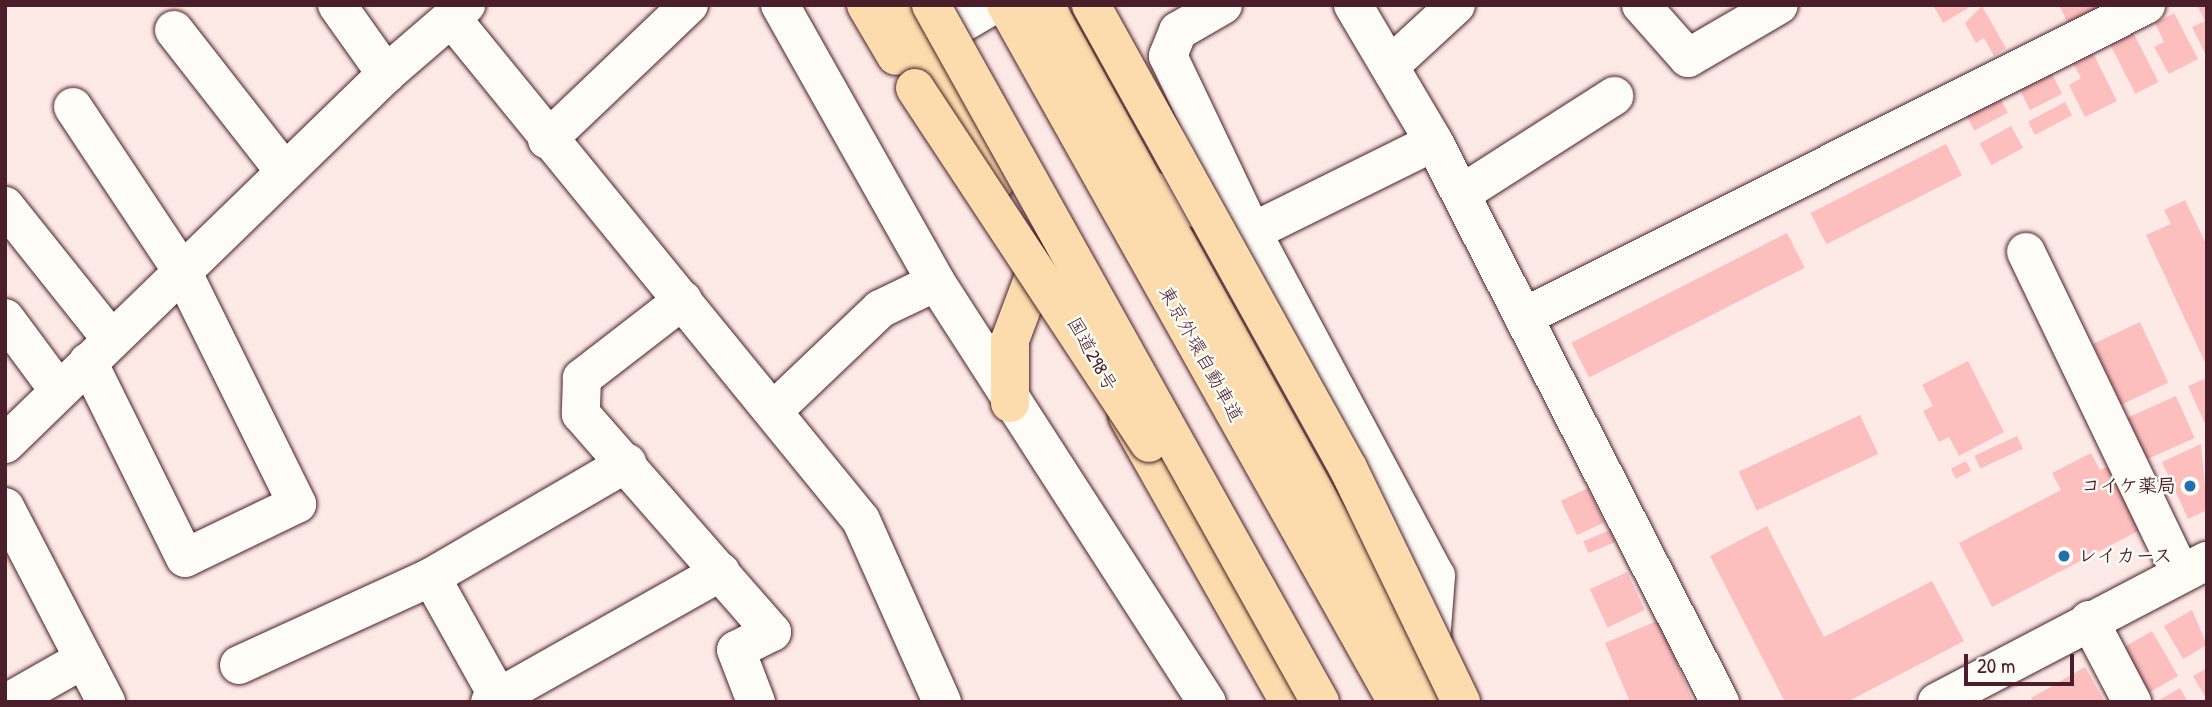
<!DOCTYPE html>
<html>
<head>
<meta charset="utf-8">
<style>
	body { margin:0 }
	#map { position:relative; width:2212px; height:707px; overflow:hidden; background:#fdeae6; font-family:"Patrick Hand","Klee One",sans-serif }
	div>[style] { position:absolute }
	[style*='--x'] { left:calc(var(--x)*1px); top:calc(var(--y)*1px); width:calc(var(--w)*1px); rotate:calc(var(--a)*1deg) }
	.building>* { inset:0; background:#fcbfbe; transform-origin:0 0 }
	.roads { filter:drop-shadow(0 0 2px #4a1f2b) drop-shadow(0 0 2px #4a1f2b) }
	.minor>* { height:38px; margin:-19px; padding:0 19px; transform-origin:19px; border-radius:19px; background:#fdfcf7 }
	.highway>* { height:38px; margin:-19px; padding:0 19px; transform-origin:19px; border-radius:19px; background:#fcdcac }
	.bridges { filter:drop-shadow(0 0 2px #4a1f2b) drop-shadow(0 0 2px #4a1f2b) }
	.highway-bridge>* { height:38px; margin:-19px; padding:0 19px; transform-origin:19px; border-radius:19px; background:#fcdcac }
	.dots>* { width:19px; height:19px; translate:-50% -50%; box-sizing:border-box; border:4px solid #fdfcf7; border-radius:50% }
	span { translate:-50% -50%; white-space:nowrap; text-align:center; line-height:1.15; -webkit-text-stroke:5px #fdfcf7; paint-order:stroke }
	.street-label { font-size:19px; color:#4a1f2b }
	.poi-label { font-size:19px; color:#4a1f2b; font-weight:700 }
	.right { translate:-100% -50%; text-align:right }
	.left { translate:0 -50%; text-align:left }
	.frame { position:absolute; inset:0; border:7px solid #4a1f2b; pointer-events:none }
	.scale { position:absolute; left:1964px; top:654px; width:110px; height:32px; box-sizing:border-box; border:4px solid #4a1f2b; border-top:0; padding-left:9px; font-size:21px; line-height:24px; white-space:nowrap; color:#4a1f2b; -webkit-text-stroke:5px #fdfcf7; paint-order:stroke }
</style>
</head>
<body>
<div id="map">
	<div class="building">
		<i style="clip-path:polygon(1933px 5px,1973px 5px,1943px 23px)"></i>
		<i style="clip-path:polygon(2059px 5px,2100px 5px,2101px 8px,2068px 23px)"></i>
		<i style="clip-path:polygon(2197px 5px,2207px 5px,2207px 57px,2192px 27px,2205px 21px)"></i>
		<i style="clip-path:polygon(1982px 6px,2006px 48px,1994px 56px,1984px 38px,1976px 43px,1965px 23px)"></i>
		<i style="clip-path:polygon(2174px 13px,2198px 59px,2169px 74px,2154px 47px,2164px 42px,2155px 23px)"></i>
		<i style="left:2133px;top:32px;width:56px;height:26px;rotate:63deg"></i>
		<i style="clip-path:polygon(2091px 49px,2117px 101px,2085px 117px,2069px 85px,2081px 78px,2071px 60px)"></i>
		<i style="left:2049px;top:68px;width:29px;height:36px;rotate:63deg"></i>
		<i style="left:1999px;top:96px;width:19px;height:38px;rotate:62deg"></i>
		<i style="left:2065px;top:102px;width:15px;height:42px;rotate:62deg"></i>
		<i style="left:2011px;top:126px;width:25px;height:36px;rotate:61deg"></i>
		<i style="left:1946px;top:144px;width:35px;height:152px;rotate:63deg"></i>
		<i style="clip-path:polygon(2185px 200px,2207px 246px,2207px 367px,2146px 235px,2171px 224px,2164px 210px)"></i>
		<i style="left:1787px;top:233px;width:39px;height:242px;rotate:63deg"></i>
		<i style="left:2140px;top:322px;width:67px;height:52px;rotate:65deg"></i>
		<i style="clip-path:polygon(1968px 361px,2004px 432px,1959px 456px,1949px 437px,1939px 442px,1923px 411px,1933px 406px,1922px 385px)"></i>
		<i style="clip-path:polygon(2207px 378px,2207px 428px,2188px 386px)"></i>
		<i style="left:2176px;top:396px;width:46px;height:53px;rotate:66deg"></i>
		<i style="left:1860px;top:415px;width:43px;height:134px;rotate:65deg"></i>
		<i style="left:2017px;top:436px;width:14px;height:47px;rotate:65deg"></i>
		<i style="clip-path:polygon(2201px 444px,2207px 510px,2188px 519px,2162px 462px)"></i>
		<i style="clip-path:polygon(2091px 453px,2100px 470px,2107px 467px,2140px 530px,1992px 607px,1959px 543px,2061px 490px,2052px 473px)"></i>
		<i style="left:1966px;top:461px;width:11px;height:17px;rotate:63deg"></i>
		<i style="left:1588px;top:488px;width:38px;height:30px;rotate:65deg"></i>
		<i style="clip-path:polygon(1767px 526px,1824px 637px,1932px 581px,1964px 641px,1847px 702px,1785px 702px,1710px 556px)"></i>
		<i style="left:1610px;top:530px;width:13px;height:29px;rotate:67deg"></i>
		<i style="left:1627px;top:572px;width:42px;height:41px;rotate:65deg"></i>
		<i style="clip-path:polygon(2192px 610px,2207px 645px,2183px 659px,2164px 626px)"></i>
		<i style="clip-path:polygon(1659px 620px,1693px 702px,1630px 702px,1605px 643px)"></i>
		<i style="left:2152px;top:631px;width:52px;height:41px;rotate:60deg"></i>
		<i style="clip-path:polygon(2085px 667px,2105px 702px,2033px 702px,2031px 698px)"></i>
		<i style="clip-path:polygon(2207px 668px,2207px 700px,2193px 676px)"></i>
		<i style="clip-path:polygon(2180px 688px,2188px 702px,2156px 702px)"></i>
	</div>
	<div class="roads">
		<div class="minor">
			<i style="--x:337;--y:5;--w:85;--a:54.6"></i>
			<i style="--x:780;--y:5;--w:318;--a:60.6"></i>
			<i style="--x:936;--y:282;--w:500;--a:57.2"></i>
			<i style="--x:1223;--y:5;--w:52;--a:150"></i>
			<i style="--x:1178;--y:31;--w:27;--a:112"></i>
			<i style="--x:1168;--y:56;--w:195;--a:64.5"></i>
			<i style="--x:1252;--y:232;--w:203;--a:-26.3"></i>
			<i style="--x:1353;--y:5;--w:159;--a:59.4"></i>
			<i style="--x:1434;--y:142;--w:629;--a:62.95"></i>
			<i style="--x:1641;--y:5;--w:71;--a:48.4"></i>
			<i style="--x:1688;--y:58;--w:105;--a:-30.2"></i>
			<i style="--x:453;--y:20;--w:645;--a:50.79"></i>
			<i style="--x:861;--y:520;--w:199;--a:66"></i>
			<i style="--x:174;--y:30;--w:180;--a:52"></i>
			<i style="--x:920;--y:48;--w:85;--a:-30.5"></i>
			<i style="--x:1392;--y:64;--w:87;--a:-42.7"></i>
			<i style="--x:73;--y:107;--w:197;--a:56.4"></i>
			<i style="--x:182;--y:271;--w:260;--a:63.7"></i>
			<i style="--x:297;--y:504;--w:124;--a:154.3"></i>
			<i style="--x:185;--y:558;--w:219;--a:-116.3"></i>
			<i style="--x:547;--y:140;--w:196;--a:-43.6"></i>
			<i style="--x:1147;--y:188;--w:114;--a:22.7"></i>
			<i style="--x:1252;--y:232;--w:390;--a:61.9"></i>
			<i style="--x:1436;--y:576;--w:78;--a:94.4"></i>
			<i style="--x:1461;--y:194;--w:182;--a:-32.6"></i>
			<i style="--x:5;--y:206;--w:170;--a:51.4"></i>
			<i style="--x:2026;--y:252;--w:357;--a:64.3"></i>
			<i style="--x:683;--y:300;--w:128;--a:142.3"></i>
			<i style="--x:582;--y:378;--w:36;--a:92"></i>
			<i style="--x:581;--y:414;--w:290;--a:48.8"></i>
			<i style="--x:772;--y:632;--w:40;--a:153.4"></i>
			<i style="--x:736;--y:650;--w:56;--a:69"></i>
			<i style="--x:1524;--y:317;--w:696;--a:-26.64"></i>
			<i style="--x:5;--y:318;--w:91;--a:53.5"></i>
			<i style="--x:773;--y:411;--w:148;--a:-43.6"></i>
			<i style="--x:880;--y:309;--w:62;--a:-25.7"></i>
			<i style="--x:5;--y:444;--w:531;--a:-44.16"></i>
			<i style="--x:386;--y:74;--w:106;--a:-40.8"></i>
			<i style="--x:5;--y:507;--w:220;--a:62.6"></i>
			<i style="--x:2089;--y:620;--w:93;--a:62.3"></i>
			<i style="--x:239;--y:665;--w:211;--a:-24.6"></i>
			<i style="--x:8;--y:702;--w:87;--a:-29.5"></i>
			<i style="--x:490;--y:702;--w:265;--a:-29.4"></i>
			<i style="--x:501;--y:702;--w:143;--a:-119.2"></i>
			<i style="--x:431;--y:577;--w:227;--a:-30.2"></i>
			<i style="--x:1937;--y:702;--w:305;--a:-27.6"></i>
		</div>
		<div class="highway">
			<i style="--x:866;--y:5;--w:59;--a:59.5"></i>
			<i style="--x:896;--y:5;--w:203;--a:60.8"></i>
			<i style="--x:1006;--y:5;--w:799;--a:60.71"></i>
			<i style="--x:1045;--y:5;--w:797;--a:61.02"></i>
			<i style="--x:1010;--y:403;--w:63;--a:-90"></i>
			<i style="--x:1010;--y:340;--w:85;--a:-69.4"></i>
			<i style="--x:1128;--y:417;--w:327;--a:60.5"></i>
		</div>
	</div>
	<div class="bridges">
		<div class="highway-bridge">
			<i style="--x:931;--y:5;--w:798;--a:60.83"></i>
			<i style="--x:1091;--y:5;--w:530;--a:60.97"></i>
			<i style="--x:1348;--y:468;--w:260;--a:64.2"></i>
			<i style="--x:915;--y:88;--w:425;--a:56.6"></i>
		</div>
	</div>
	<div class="dots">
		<i style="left:2190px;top:486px;background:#1f6fb2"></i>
		<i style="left:2064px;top:556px;background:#1f6fb2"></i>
	</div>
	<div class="street-label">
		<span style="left:1092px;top:354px;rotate:61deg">国道298号</span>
		<span style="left:1201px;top:354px;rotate:61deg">東京外環自動車道</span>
	</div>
	<div class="poi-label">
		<span class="right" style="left:2176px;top:486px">コイケ薬局</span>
		<span class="left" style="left:2078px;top:556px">レイカース</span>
	</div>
	<div class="frame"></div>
	<div class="scale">20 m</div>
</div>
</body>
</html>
